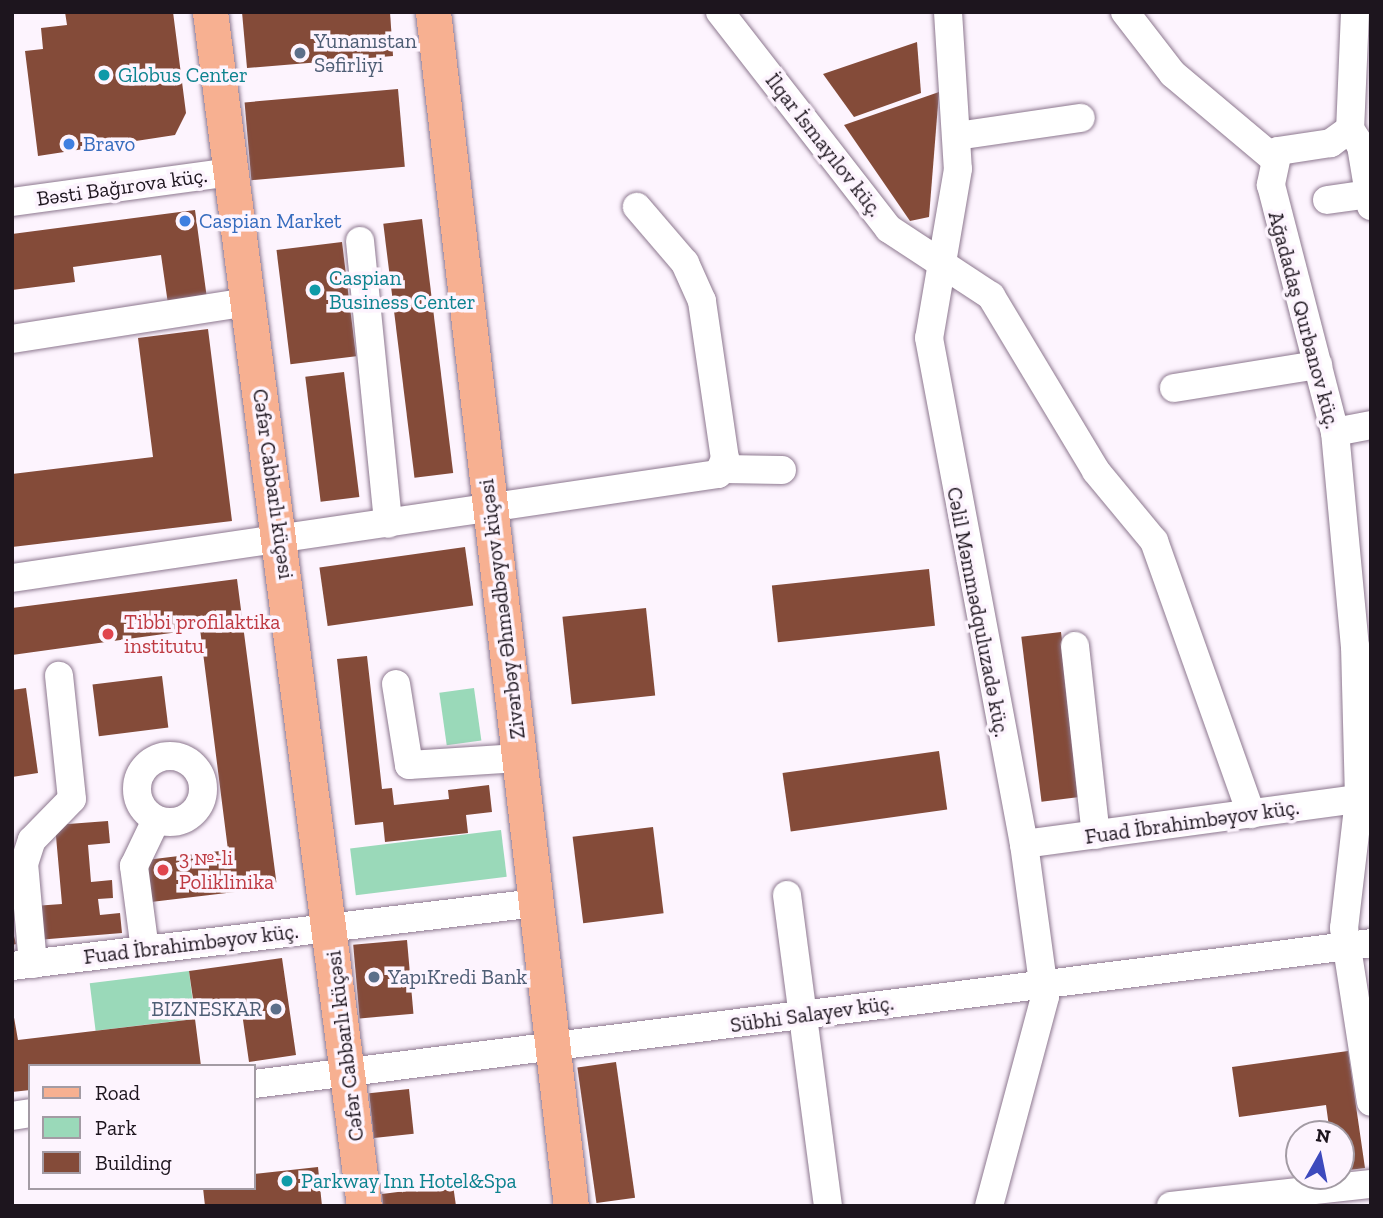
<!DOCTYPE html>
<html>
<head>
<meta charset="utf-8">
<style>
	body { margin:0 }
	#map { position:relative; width:1383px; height:1218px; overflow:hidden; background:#fdf4fe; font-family:"Zilla Slab",serif }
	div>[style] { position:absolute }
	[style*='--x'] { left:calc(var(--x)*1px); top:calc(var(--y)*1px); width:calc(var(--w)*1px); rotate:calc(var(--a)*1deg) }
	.green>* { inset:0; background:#9ad9b9; transform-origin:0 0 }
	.building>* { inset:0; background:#844b39; transform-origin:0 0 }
	.roads { filter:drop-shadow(0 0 2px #8d788f) drop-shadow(0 0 2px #8d788f) }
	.minor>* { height:28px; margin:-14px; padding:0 14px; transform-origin:14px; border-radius:14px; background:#fff }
	.minor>.ring { margin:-14px; padding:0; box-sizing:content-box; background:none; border:28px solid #fff; border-radius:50% }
	.major>* { height:35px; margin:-17.5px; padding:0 17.5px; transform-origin:17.5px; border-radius:17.5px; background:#f7b091 }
	.dots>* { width:19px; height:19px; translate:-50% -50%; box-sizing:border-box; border:4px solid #fdf4fe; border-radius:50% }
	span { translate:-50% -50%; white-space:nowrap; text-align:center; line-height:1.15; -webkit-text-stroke:7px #fdf4fe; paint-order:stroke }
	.service-label { font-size:21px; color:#4e5e75 }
	.left { translate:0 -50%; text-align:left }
	.right { translate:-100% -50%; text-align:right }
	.culture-label { font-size:21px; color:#0d838f }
	.shop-label { font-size:21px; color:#366cbe }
	.street-label { font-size:21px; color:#1d151e }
	.health-label { font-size:21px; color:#be3a42 }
	.frame { position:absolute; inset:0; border:14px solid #1d151e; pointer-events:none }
	.legend { position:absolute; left:28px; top:1064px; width:228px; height:126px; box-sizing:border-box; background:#fdf4fe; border:2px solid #a39ba4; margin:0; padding:9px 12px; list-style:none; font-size:21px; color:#1d151e }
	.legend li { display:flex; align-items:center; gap:14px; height:35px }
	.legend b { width:35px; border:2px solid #a39ba4 }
	.north { position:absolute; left:1285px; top:1120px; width:70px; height:70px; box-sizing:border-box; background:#fdf4fe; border:2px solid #a39ba4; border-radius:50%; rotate:9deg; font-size:19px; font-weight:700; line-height:28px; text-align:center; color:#1d151e }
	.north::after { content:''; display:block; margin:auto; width:24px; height:32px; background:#3d4abd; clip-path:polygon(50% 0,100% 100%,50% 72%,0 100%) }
</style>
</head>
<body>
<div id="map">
	<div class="green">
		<i style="left:474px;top:688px;width:53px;height:35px;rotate:82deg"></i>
		<i style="left:501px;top:830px;width:47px;height:152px;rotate:83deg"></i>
		<i style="left:189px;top:971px;width:48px;height:100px;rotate:83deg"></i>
	</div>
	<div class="building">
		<i style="clip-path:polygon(65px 12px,173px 12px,186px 113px,175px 135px,38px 156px,25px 51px,43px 49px,41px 28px,67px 25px)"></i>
		<i style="clip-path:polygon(242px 12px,390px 12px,393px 56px,247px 68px)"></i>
		<i style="clip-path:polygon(917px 42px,921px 93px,854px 117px,823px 74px)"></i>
		<i style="left:398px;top:89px;width:78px;height:154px;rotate:85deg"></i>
		<i style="clip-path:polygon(939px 92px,929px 217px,910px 221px,844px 125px)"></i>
		<i style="clip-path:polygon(195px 210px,208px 306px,169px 311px,161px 255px,73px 267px,75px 282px,12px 290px,12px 234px)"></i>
		<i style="left:422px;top:219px;width:256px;height:39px;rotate:83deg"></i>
		<i style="left:342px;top:242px;width:115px;height:66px;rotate:83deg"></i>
		<i style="clip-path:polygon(208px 329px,232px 521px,12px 547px,12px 474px,153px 457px,138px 338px)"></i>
		<i style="left:344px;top:372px;width:126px;height:39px;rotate:83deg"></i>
		<i style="left:465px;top:547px;width:59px;height:147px;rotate:82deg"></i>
		<i style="left:929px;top:569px;width:57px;height:158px;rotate:84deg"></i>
		<i style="clip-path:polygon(237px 579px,277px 887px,151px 902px,146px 860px,228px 850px,200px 629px,12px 655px,12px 608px)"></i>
		<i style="left:646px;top:608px;width:88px;height:84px;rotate:84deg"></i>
		<i style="left:1061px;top:632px;width:166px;height:40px;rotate:83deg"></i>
		<i style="clip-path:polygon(367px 656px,382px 789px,392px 788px,394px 805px,449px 799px,448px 790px,489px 785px,492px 812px,466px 815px,468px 833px,385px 842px,383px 822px,355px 825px,337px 659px)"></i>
		<i style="left:162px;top:676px;width:52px;height:70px;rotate:83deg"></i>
		<i style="clip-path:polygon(26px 688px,38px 773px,12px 777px,12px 690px)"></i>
		<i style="left:939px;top:751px;width:59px;height:158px;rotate:82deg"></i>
		<i style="clip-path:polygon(108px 821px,110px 843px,88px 845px,91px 882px,112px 880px,113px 898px,98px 899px,100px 915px,120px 913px,122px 933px,37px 940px,34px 906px,62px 904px,55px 825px)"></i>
		<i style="left:653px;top:827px;width:87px;height:81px;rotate:83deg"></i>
		<i style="clip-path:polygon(12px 928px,16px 944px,12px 945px)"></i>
		<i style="left:407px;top:940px;width:74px;height:54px;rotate:85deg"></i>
		<i style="clip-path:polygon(282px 958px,296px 1055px,249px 1062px,241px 1006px,195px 1013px,189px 971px)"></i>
		<i style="clip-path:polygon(12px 1006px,18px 1040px,195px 1019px,201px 1066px,30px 1066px,30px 1090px,12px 1092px)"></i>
		<i style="clip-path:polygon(1348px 1051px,1365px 1168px,1341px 1171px,1341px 1134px,1330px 1134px,1326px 1105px,1239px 1117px,1232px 1067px)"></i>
		<i style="left:616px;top:1062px;width:137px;height:39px;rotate:82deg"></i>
		<i style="left:409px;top:1089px;width:45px;height:40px;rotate:84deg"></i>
		<i style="clip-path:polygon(318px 1167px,322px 1206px,205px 1206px,203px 1188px,254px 1188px,254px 1174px)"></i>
		<i style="clip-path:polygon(453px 1185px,456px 1206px,383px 1206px,382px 1194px)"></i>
	</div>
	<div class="roads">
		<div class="minor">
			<i style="--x:720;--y:12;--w:275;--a:52.1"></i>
			<i style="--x:889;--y:229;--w:122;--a:33.3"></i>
			<i style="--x:991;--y:296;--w:204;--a:59"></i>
			<i style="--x:1096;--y:471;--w:91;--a:50.4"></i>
			<i style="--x:1154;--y:541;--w:290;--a:70.4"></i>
			<i style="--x:948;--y:12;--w:157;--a:86.4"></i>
			<i style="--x:958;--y:169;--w:171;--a:99.7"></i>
			<i style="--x:929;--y:338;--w:515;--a:79.37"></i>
			<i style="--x:1024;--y:844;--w:154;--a:82.2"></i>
			<i style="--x:1045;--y:997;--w:216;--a:105"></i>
			<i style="--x:1125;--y:12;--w:78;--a:52.3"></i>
			<i style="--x:1173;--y:74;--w:131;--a:40"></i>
			<i style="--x:1355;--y:12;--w:117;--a:92.4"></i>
			<i style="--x:1350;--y:129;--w:24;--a:144"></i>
			<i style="--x:1331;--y:143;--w:54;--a:171.4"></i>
			<i style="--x:1278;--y:151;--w:35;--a:102"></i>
			<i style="--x:1271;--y:185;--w:255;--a:75.5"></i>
			<i style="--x:1335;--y:432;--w:215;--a:84.7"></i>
			<i style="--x:1355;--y:646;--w:153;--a:88.5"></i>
			<i style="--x:1359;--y:799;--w:130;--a:96.6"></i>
			<i style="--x:1344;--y:928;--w:176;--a:81.2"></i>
			<i style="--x:1350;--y:129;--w:20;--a:57"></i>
			<i style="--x:1361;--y:146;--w:61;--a:80.5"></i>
			<i style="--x:957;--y:136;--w:125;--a:-8.3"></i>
			<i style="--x:1327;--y:200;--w:42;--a:-8.1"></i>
			<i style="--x:12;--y:202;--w:221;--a:-7.8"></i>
			<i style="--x:360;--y:241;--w:284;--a:84.3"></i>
			<i style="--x:12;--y:339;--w:240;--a:-8.9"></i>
			<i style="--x:1174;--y:388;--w:146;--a:-9.1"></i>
			<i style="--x:1335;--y:432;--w:37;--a:-11"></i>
			<i style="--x:724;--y:469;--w:58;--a:1"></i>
			<i style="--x:12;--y:578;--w:714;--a:-8.38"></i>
			<i style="--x:718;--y:474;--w:17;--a:-65"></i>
			<i style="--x:725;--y:459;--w:160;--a:-98.3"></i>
			<i style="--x:702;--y:301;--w:42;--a:-114.1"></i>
			<i style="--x:685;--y:263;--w:74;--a:-130.6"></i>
			<i style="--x:1075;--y:646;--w:190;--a:83.7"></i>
			<i style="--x:396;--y:684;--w:82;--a:80.9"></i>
			<i style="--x:409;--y:765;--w:110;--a:-3.6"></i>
			<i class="ring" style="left:137px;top:756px;width:38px;height:38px"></i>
			<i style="--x:1024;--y:844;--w:338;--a:-7.7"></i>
			<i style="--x:787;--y:895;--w:314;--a:82.5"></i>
			<i style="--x:145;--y:950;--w:85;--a:-97.5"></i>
			<i style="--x:134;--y:866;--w:51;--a:-64.4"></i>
			<i style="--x:33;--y:964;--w:100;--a:-95.1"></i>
			<i style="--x:24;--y:864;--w:25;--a:-72"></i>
			<i style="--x:32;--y:840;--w:57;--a:-45.7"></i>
			<i style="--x:72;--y:799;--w:124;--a:-96"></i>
			<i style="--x:12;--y:966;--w:528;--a:-6.86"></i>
			<i style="--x:254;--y:1084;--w:1126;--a:-7.19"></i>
			<i style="--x:12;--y:1116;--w:18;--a:-9"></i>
			<i style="--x:1171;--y:1206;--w:201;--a:-6.3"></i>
		</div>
		<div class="major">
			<i style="--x:210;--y:12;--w:1204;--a:82.65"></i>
			<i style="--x:433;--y:12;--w:1202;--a:83.41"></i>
		</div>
	</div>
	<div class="dots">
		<i style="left:300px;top:53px;background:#5c6f8a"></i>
		<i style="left:104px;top:75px;background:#0f9aa8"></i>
		<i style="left:69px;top:144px;background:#3f7fe0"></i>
		<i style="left:185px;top:221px;background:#3f7fe0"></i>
		<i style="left:315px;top:290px;background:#0f9aa8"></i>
		<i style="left:108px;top:634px;background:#e0444e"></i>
		<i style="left:163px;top:870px;background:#e0444e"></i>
		<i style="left:374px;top:977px;background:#5c6f8a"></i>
		<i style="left:276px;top:1009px;background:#5c6f8a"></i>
		<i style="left:287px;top:1181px;background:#0f9aa8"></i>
	</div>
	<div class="service-label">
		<span class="left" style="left:314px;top:53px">Yunanıstan<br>Səfirliyi</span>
		<span class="left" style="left:388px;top:977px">YapıKredi Bank</span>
		<span class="right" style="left:262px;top:1009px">BIZNESKAR</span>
	</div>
	<div class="culture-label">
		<span class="left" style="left:118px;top:75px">Globus Center</span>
		<span class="left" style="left:329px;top:290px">Caspian<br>Business Center</span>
		<span class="left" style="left:301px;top:1181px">Parkway Inn Hotel&amp;Spa</span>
	</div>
	<div class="shop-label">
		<span class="left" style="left:83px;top:144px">Bravo</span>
		<span class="left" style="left:199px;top:221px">Caspian Market</span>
	</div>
	<div class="street-label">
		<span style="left:824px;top:145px;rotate:52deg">İlqar İsmayılov küç.</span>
		<span style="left:122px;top:187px;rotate:-8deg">Bəsti Bağırova küç.</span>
		<span style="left:1304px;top:320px;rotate:75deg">Ağadadaş Qurbanov küç.</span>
		<span style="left:273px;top:484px;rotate:82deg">Cəfər Cabbarlı küçəsi</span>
		<span style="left:502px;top:609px;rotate:-97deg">Zivərbəy Əhmədbəyov küçəsi</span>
		<span style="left:978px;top:612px;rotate:79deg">Cəlil Məmmədquluzadə küç.</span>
		<span style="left:1192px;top:822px;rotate:-8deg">Fuad İbrahimbəyov küç.</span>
		<span style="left:191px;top:944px;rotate:-7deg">Fuad İbrahimbəyov küç.</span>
		<span style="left:812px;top:1014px;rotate:-8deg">Sübhi Salayev küç.</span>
		<span style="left:345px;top:1046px;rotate:-97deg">Cəfər Cabbarlı küçəsi</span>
	</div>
	<div class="health-label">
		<span class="left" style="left:124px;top:634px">Tibbi profilaktika<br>institutu</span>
		<span class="left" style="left:179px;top:870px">3 №-li<br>Poliklinika</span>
	</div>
	<div class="frame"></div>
	<ul class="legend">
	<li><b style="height:9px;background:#f7b091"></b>Road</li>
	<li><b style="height:19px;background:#9ad9b9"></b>Park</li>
	<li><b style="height:19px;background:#844b39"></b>Building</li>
	</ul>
	<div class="north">N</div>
</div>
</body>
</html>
